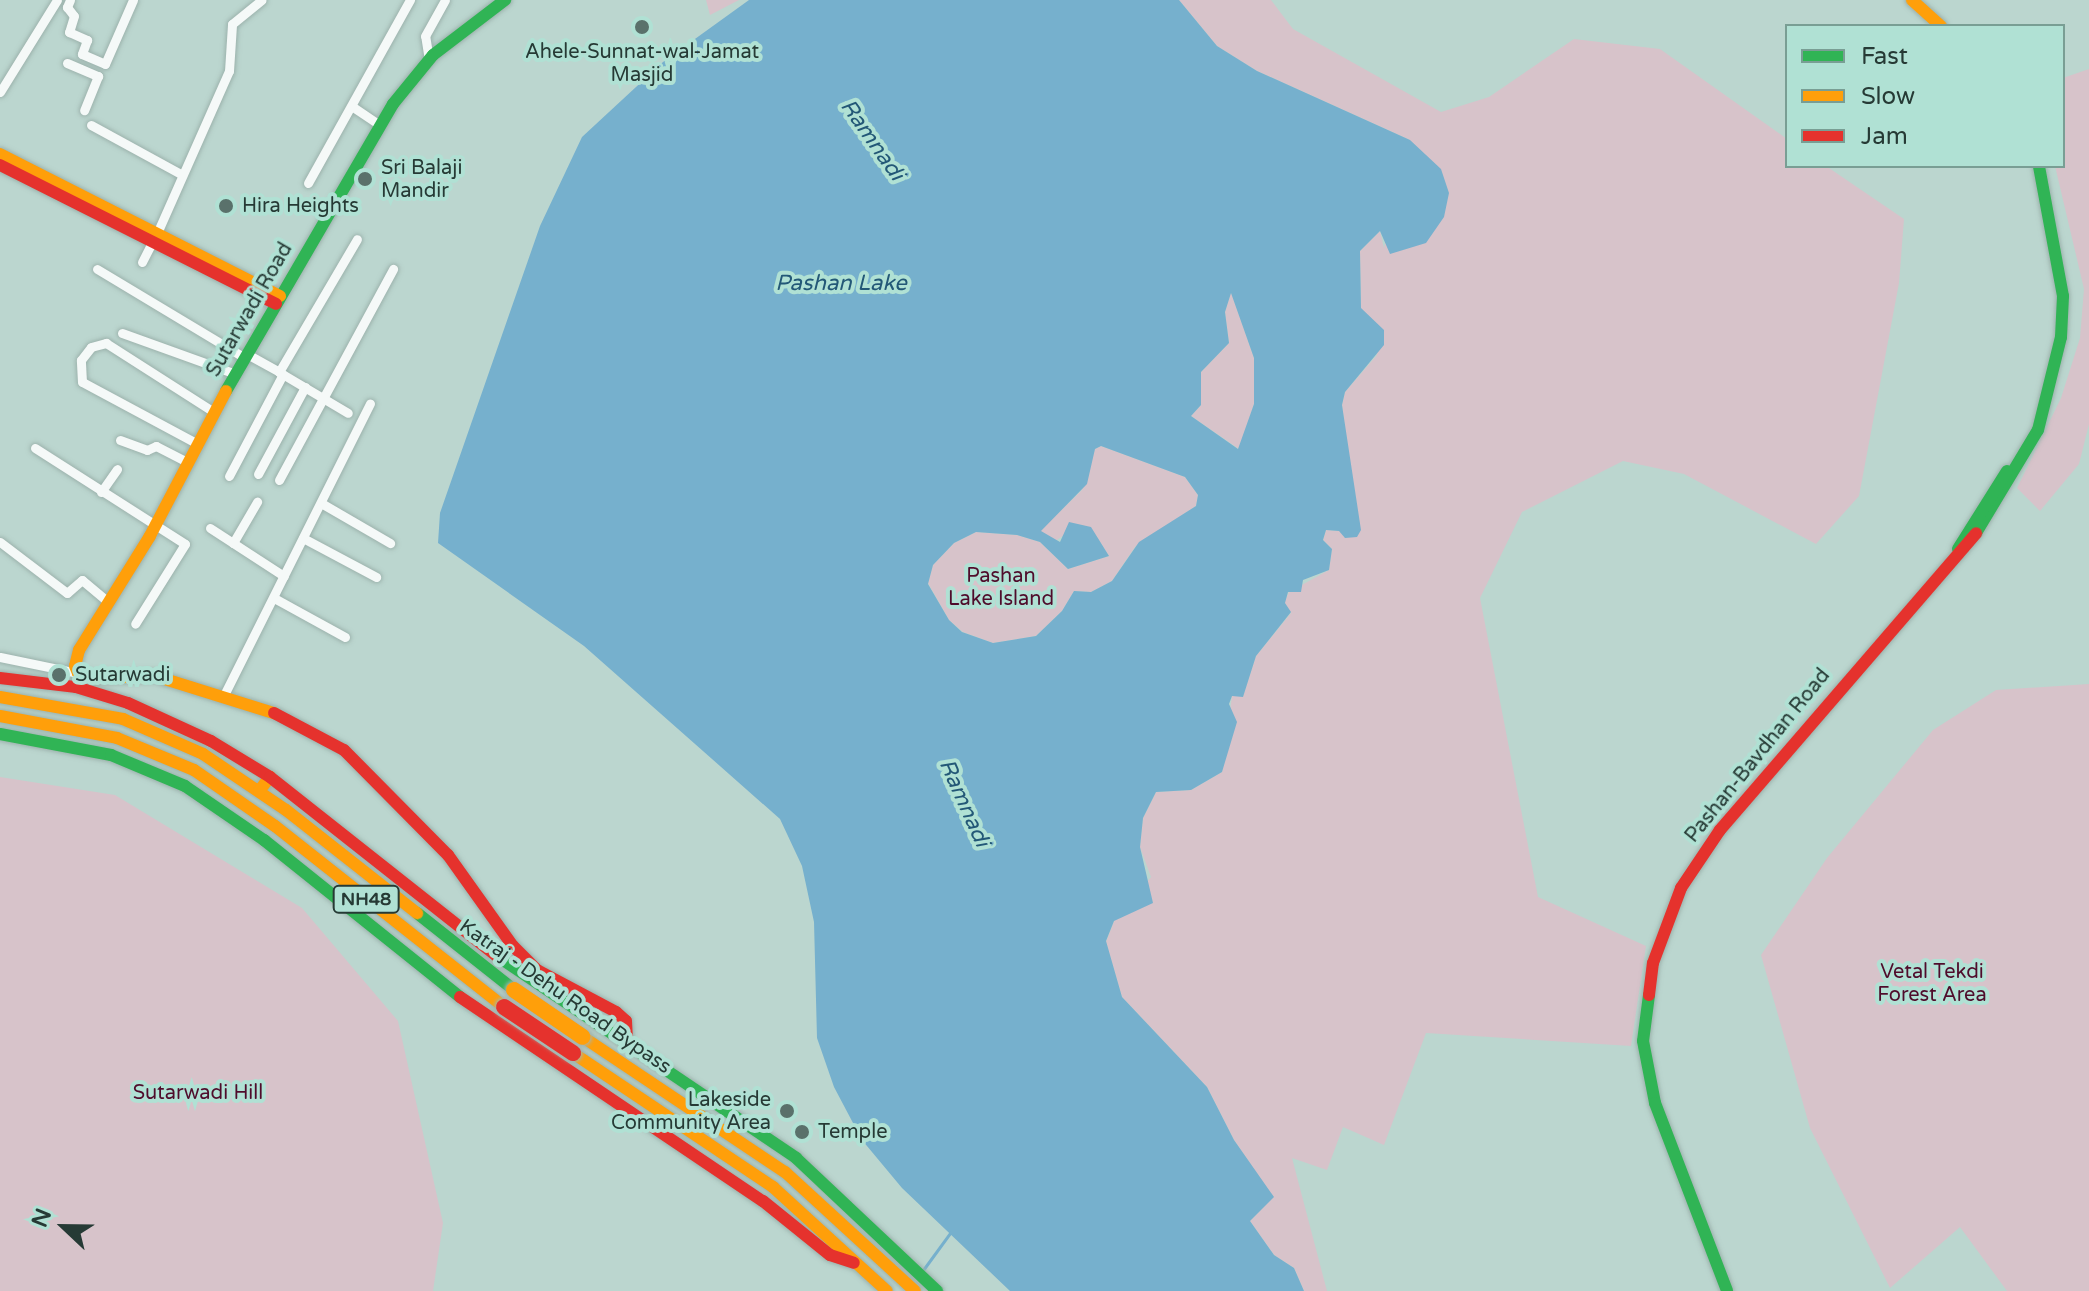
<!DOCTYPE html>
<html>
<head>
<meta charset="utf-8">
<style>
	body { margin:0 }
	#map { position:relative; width:2089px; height:1291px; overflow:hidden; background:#bbd6cf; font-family:"Varela Round",sans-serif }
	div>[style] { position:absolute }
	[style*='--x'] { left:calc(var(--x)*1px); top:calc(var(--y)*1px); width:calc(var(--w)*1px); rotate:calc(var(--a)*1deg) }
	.green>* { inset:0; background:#d7c3ca }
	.water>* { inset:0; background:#76b0cd }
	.stream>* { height:3px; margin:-1.5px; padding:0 1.5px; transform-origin:1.5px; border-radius:1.5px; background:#76b0cd }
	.roads { filter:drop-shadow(0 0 2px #9cb2ac) drop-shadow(0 0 2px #9cb2ac) }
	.street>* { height:9px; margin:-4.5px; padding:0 4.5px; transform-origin:4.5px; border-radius:4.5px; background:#f5f9f8 }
	.fast>* { height:12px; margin:-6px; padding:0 6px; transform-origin:6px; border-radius:6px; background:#30b455 }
	.slow>* { height:12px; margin:-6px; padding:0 6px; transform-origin:6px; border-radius:6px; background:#ff9f0a }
	.jam>* { height:12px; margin:-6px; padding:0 6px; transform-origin:6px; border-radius:6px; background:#e5322d }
	.bridges { filter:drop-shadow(0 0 2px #a4b4af) drop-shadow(0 0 2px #a4b4af) }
	.slow-bridge>* { height:16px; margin:-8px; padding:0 8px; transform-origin:8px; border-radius:8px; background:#ff9f0a }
	.jam-bridge>* { height:16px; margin:-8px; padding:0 8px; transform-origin:8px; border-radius:8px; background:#e5322d }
	.dots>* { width:22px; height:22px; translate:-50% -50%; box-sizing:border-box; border:4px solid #b0e1d4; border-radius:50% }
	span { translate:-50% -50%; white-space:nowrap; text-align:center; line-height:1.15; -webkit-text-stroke:8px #b0e1d4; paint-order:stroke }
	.shield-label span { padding:2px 6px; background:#b0e1d4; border:2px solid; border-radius:6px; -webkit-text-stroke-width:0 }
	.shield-label { font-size:18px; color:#263a35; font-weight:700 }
	.poi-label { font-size:20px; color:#263a35 }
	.left { translate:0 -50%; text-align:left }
	.right { translate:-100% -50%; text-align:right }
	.street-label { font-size:20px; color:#263a35 }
	.park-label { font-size:20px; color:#4f0c2b }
	.water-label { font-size:22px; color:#235877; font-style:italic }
	.legend { position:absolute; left:1785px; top:24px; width:280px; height:144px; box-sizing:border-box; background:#b0e1d4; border:2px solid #799e94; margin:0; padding:10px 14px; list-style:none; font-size:24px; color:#263a35 }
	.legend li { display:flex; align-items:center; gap:16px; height:40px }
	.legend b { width:40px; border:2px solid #799e94 }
	.north { position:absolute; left:24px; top:1187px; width:80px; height:80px; -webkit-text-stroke:6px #b0e1d4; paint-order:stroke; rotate:292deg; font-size:22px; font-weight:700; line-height:32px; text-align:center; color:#263a35 }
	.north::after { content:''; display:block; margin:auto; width:28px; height:36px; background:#263a35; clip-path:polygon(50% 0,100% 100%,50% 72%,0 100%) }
</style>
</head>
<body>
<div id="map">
	<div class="green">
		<i style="clip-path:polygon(706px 0,739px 0,710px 15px)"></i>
		<i style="clip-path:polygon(1179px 0,1271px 0,1293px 29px,1441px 112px,1489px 97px,1574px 39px,1660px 49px,1787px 139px,1787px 166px,1826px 166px,1904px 219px,1899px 283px,1859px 496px,1816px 544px,1684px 474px,1623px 461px,1522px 512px,1480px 598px,1538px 897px,1646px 946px,1631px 1046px,1426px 1033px,1384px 1145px,1343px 1127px,1327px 1170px,1292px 1158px,1327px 1291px,1304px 1291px,1294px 1268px,1274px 1255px,1250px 1221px,1273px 1197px,1234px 1140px,1207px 1087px,1122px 997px,1106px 942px,1114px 921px,1151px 877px,1140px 847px,1143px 818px,1156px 792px,1191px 790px,1222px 772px,1232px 696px,1243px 696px,1256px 656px,1291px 613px,1284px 603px,1289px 592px,1329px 570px,1332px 549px,1323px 540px,1326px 530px,1339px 531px,1356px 518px,1342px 405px,1345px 392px,1377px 355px,1361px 308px,1360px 251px,1380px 231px,1384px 248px,1410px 140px,1257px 71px,1217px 46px)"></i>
		<i style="clip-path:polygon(2089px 69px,2089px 424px,2079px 464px,2040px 511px,2017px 488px,2061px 398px,2080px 338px,2084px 289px,2055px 166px,2063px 166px,2063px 78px)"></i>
		<i style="clip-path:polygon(1231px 292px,1254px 358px,1254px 404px,1239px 449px,1191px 416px,1201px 405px,1201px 372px,1229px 343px,1225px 312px)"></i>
		<i style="clip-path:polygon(1101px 446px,1185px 477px,1198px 495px,1196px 506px,1135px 547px,1112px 581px,1091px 592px,1074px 591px,1062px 611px,1036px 636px,993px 643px,963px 632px,949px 620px,928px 583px,933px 565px,954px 543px,976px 532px,1017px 535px,1040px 542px,1068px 569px,1109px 556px,1097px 537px,1067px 533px,1054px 542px,1040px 531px,1082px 490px,1095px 449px)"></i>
		<i style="clip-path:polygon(2089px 684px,2089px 1291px,2007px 1291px,1960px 1227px,1890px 1288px,1810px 1128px,1761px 955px,1827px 858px,1933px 730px,1996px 690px)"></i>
		<i style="clip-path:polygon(0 777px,115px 795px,302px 908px,398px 1021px,443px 1223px,433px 1291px,0 1291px)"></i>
	</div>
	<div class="water">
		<i style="clip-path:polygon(evenodd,749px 0,1179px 0,1217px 46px,1257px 71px,1410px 140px,1441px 169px,1449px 193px,1444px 217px,1426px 243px,1390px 254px,1380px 231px,1360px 251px,1361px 308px,1384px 330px,1384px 345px,1345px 392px,1342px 405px,1361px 530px,1357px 537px,1345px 538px,1339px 531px,1326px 530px,1323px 540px,1332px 549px,1329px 570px,1303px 580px,1301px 592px,1288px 592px,1285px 603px,1291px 612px,1256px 656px,1243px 697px,1232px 696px,1229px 704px,1237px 722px,1222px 772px,1191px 790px,1156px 792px,1143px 818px,1140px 847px,1153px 903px,1114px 921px,1106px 941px,1122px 997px,1207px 1087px,1234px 1140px,1274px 1197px,1250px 1221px,1274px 1255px,1294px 1268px,1304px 1291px,1010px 1291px,902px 1188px,862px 1140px,834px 1087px,817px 1038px,814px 922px,802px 866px,780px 819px,584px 646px,438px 543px,440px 513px,540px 226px,582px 137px,663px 62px,749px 0,1231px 293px,1254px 358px,1254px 404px,1238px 449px,1191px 416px,1201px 405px,1201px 372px,1229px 343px,1225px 312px,1231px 293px,749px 0,1101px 446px,1185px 477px,1198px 495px,1196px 506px,1139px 542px,1112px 581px,1091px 592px,1074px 591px,1062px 611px,1036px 636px,993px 643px,962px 632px,949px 620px,928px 584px,933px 565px,954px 543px,976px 532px,1017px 535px,1040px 542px,1068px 569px,1109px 556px,1091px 527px,1069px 522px,1060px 542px,1041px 531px,1087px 484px,1095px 449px,1101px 446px)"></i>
	</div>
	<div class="stream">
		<i style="--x:923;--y:1270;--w:46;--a:-53.9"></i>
	</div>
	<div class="roads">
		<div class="street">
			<i style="--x:70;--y:0;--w:8;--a:113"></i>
			<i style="--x:67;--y:7;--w:11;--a:52"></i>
			<i style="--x:74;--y:16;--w:17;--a:107"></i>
			<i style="--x:69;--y:32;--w:20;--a:24"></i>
			<i style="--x:87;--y:40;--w:15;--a:110"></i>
			<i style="--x:82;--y:54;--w:25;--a:23"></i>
			<i style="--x:105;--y:64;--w:70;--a:-66.4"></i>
			<i style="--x:429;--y:60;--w:24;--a:-99"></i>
			<i style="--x:425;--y:36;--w:41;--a:-60.9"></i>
			<i style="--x:67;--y:63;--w:34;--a:23"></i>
			<i style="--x:98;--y:76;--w:37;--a:112"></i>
			<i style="--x:0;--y:92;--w:108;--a:-58.2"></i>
			<i style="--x:353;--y:107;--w:32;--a:34"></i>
			<i style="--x:91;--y:125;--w:102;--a:28.6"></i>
			<i style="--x:308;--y:183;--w:210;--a:-60.9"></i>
			<i style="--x:158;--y:231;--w:175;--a:-66.1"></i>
			<i style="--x:229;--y:71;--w:47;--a:-86.3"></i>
			<i style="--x:232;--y:24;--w:38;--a:-39"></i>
			<i style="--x:142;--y:262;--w:25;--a:-63"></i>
			<i style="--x:97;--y:269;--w:173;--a:31"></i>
			<i style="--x:122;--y:333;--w:121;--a:19.8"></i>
			<i style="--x:247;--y:354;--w:37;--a:29"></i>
			<i style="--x:279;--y:372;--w:154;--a:-59.6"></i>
			<i style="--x:279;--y:372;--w:80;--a:30.7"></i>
			<i style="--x:120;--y:440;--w:29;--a:20"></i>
			<i style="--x:147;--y:450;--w:10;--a:-24"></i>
			<i style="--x:156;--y:446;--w:35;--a:27"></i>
			<i style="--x:196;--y:443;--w:129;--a:-151.8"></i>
			<i style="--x:82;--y:382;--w:22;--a:-93"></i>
			<i style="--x:81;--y:360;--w:16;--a:-52"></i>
			<i style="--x:91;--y:347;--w:16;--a:-15"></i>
			<i style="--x:106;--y:343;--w:128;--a:32.6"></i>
			<i style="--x:35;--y:448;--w:178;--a:32.6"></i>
			<i style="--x:185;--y:544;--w:94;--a:122"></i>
			<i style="--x:258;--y:474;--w:99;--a:-61.6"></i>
			<i style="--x:229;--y:476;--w:115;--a:-62.1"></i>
			<i style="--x:279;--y:480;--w:240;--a:-61.6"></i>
			<i style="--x:101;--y:492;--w:28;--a:-55"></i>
			<i style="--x:321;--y:503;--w:80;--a:30.1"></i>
			<i style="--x:210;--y:528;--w:88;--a:33"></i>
			<i style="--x:303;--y:538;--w:83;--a:28.1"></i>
			<i style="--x:0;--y:542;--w:84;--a:37.3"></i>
			<i style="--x:67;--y:593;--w:20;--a:-41"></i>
			<i style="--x:82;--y:580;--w:35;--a:40"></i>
			<i style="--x:233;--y:543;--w:48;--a:-59.7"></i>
			<i style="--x:274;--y:598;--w:81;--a:28.8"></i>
			<i style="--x:0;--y:657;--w:80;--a:11.6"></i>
			<i style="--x:224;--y:695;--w:326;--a:-63.4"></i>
		</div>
		<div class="fast">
			<i style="--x:226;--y:391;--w:332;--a:-59.8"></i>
			<i style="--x:393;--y:104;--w:63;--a:-50.8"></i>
			<i style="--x:433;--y:55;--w:91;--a:-37.4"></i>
			<i style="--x:1976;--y:533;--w:120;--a:-59"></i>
			<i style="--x:2038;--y:430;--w:96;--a:-76.1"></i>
			<i style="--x:2061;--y:337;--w:41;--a:-87.2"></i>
			<i style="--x:2063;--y:296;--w:132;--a:-100.5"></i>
			<i style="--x:1958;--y:549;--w:92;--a:-57.9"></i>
			<i style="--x:0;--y:734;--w:113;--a:10.7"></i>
			<i style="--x:111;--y:755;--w:80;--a:22.7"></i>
			<i style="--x:185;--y:786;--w:96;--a:34.4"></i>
			<i style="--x:264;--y:840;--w:251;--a:38.7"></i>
			<i style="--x:417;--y:913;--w:124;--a:38.4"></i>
			<i style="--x:497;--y:956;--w:361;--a:34"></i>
			<i style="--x:796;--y:1158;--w:194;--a:43.3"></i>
			<i style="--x:1649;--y:995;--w:46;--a:97.4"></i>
			<i style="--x:1643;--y:1041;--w:63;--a:79"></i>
			<i style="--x:1655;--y:1103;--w:201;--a:69"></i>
		</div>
		<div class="slow">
			<i style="--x:1912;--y:0;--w:39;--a:42"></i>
			<i style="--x:0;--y:154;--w:314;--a:26.9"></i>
			<i style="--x:226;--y:391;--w:164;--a:117.7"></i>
			<i style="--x:150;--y:536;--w:134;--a:121.9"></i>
			<i style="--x:79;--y:650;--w:16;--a:104"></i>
			<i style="--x:75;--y:666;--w:8;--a:67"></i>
			<i style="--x:78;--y:673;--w:19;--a:16"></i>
			<i style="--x:96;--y:678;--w:59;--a:-1.9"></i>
			<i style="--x:155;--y:676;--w:125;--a:17.3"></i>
			<i style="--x:0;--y:697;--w:125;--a:10.1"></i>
			<i style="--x:123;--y:719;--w:87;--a:23.6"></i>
			<i style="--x:203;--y:754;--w:100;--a:34"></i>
			<i style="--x:286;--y:810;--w:167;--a:38.2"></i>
			<i style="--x:0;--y:716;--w:119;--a:10.6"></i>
			<i style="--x:117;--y:738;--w:83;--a:22.6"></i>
			<i style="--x:194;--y:770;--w:98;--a:34.7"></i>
			<i style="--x:275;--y:826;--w:292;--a:38.3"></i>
			<i style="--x:259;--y:791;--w:18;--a:-52"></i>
			<i style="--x:583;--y:1037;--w:243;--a:33.8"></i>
			<i style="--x:785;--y:1172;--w:176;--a:42.5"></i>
			<i style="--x:573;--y:1053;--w:241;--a:33.8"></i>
			<i style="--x:773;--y:1187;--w:154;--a:42.4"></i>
		</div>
		<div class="jam">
			<i style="--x:0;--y:165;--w:309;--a:26.7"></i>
			<i style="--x:0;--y:678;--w:77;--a:6.8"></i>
			<i style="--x:76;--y:687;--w:54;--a:17.1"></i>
			<i style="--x:128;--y:703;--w:91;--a:24.6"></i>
			<i style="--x:211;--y:741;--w:69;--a:31.4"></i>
			<i style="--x:270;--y:777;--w:289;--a:38.3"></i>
			<i style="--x:274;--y:713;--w:79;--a:27.9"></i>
			<i style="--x:344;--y:750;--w:148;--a:45.3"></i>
			<i style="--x:448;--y:855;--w:112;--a:54.5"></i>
			<i style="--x:513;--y:946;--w:34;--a:45"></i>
			<i style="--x:537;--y:970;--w:89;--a:28"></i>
			<i style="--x:616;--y:1012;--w:13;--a:42"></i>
			<i style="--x:626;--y:1021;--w:22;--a:87"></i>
			<i style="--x:1649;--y:995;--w:32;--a:-83"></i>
			<i style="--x:1653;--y:963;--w:80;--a:-69.5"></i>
			<i style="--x:1681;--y:888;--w:70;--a:-56.1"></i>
			<i style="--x:1720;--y:830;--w:392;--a:-49.2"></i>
			<i style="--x:460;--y:997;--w:365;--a:34"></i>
			<i style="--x:763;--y:1201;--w:86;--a:38.9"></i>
			<i style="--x:830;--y:1255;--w:25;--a:18"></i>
		</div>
	</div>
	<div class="bridges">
		<div class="slow-bridge">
			<i style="--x:514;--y:990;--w:83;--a:34.3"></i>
		</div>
		<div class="jam-bridge">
			<i style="--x:504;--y:1007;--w:83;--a:33.7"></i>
		</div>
	</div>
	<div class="dots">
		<i style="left:642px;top:27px;background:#5a716b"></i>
		<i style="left:365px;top:179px;background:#5a716b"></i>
		<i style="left:226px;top:206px;background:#5a716b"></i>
		<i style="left:59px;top:675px;background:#5a716b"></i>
		<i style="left:787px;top:1111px;background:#5a716b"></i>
		<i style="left:802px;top:1132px;background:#5a716b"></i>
	</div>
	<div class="shield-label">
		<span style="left:366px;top:899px">NH48</span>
	</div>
	<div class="poi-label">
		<span style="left:642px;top:64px">Ahele-Sunnat-wal-Jamat<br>Masjid</span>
		<span class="left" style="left:381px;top:180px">Sri Balaji<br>Mandir</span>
		<span class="left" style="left:242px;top:206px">Hira Heights</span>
		<span class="left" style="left:75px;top:675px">Sutarwadi</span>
		<span class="right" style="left:771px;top:1112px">Lakeside<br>Community Area</span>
		<span class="left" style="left:818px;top:1132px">Temple</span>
	</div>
	<div class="street-label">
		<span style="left:250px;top:310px;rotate:-60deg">Sutarwadi Road</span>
		<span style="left:1758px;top:756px;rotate:-51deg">Pashan-Bavdhan Road</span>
		<span style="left:565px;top:997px;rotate:35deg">Katraj - Dehu Road Bypass</span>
	</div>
	<div class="park-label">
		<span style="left:1001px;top:588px">Pashan<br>Lake Island</span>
		<span style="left:1932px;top:984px">Vetal Tekdi<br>Forest Area</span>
		<span style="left:198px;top:1093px">Sutarwadi Hill</span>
	</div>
	<div class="water-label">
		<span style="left:872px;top:140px;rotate:55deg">Ramnadi</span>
		<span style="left:841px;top:284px">Pashan Lake</span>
		<span style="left:964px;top:803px;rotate:66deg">Ramnadi</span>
	</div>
	<ul class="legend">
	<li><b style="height:10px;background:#30b455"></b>Fast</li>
	<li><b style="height:10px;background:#ff9f0a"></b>Slow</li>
	<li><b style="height:10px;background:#e5322d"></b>Jam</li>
	</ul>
	<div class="north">N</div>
</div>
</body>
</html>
